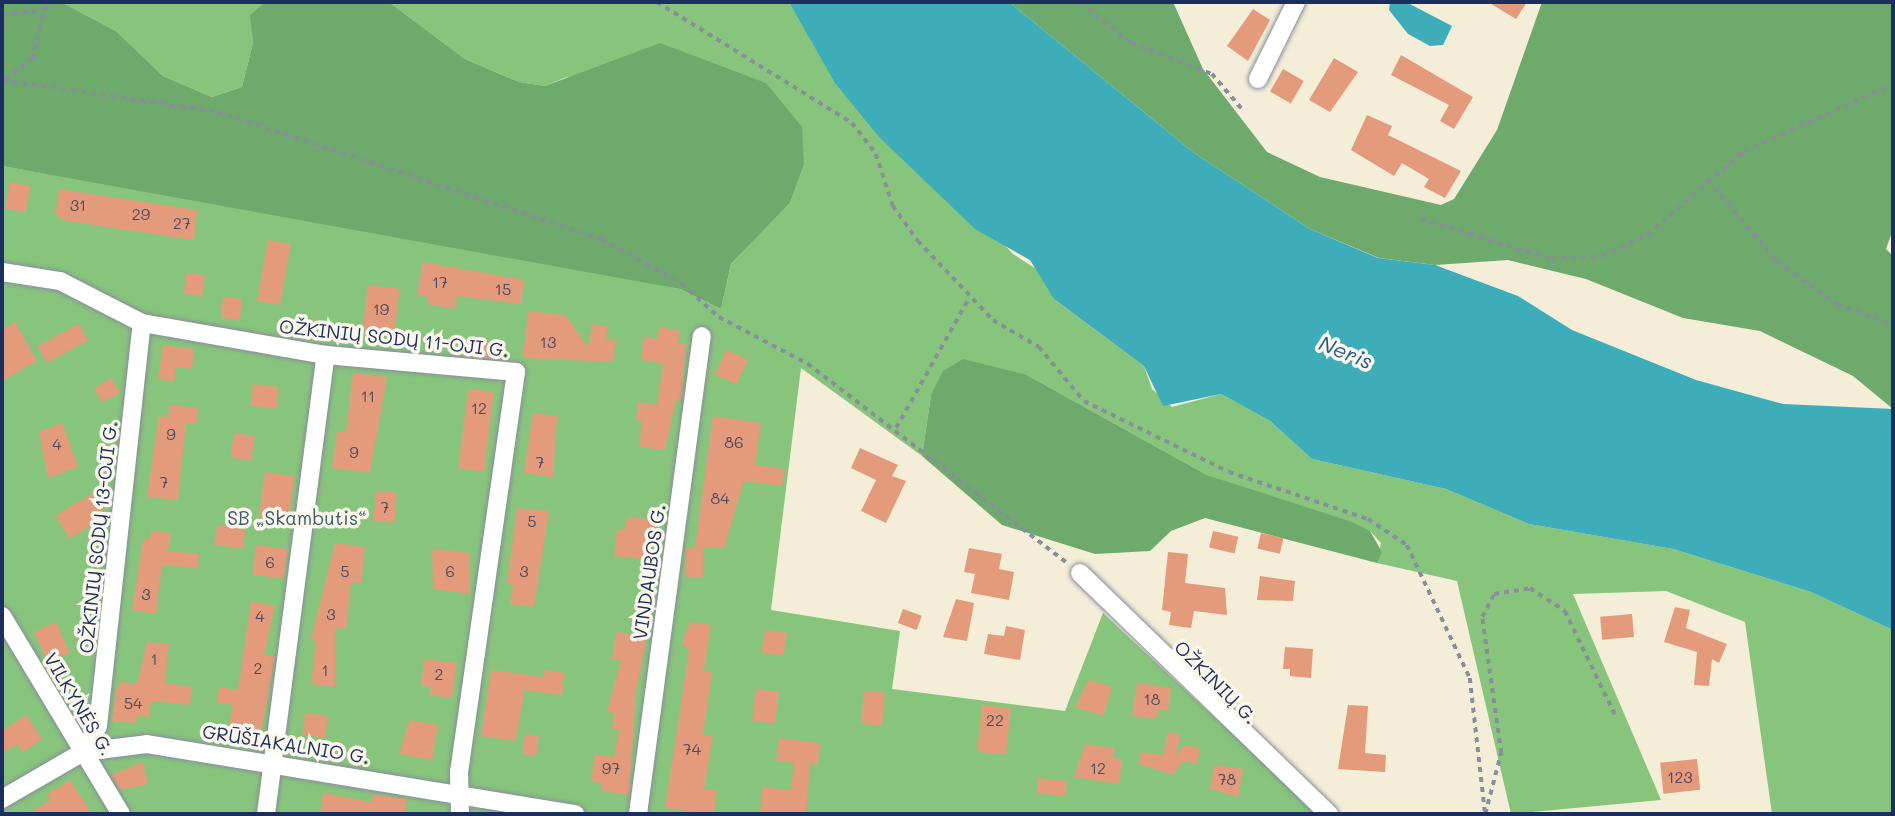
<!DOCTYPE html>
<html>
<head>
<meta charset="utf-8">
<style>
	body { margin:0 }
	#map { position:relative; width:1895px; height:816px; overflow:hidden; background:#f4edd7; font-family:Mali,sans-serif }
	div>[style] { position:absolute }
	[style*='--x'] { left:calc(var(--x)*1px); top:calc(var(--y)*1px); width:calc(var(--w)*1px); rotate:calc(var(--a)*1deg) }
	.green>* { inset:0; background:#87c57c }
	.forest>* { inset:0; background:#6daa6c }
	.water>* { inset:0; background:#3dadb9 }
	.building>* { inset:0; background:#e49b7b; transform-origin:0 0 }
	.path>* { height:3.5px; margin-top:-1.75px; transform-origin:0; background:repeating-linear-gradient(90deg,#888e9a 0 5px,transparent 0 10px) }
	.roads { filter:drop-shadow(0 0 2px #888e9a) drop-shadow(0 0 2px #888e9a) }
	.minor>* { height:18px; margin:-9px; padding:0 9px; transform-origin:9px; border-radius:9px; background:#fff }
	span { translate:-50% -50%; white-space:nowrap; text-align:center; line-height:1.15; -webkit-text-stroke:7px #fbf7ec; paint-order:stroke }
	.number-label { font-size:16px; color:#4d4a65 }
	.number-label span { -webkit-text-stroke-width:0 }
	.street-label { font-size:19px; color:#1b2f5e }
	.park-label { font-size:19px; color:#3b5c67 }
	.water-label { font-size:21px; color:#275b7e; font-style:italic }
	.frame { position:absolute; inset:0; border:4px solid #1b2f5e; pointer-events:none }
</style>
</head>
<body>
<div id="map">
	<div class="green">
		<i style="clip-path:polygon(61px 2px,265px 2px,251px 15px,253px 43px,242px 87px,212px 97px,163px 76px,116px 31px)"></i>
		<i style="clip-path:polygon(389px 2px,789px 2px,812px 40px,1013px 254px,1044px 274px,1054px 299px,1144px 366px,1152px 389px,1172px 407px,1221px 394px,1270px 421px,1312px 459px,1446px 489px,1529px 524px,1673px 549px,1811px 592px,1893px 630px,1893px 814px,1772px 814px,1745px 622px,1666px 591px,1573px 594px,1661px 800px,1511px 814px,1457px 581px,1377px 563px,1381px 543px,1370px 531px,1207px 475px,1027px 375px,931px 395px,922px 456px,801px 368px,771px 610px,900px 631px,892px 689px,1065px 711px,1103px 613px,1318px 814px,2px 814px,2px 166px,512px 255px,680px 289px,721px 309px,731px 264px,790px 203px,804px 165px,567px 77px,545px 86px,519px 82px,465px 59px)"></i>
	</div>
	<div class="forest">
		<i style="clip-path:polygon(2px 2px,61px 2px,116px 31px,163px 76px,212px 97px,242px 87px,253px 43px,250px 15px,265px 2px,389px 2px,465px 59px,519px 82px,545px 86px,660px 43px,766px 83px,802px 127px,804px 165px,790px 203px,731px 264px,721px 309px,680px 289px,2px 166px)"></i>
		<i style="clip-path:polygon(1009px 2px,1173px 2px,1203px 69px,1267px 152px,1320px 177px,1441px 205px,1454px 199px,1497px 130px,1542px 2px,1893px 2px,1893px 229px,1886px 249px,1893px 256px,1893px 409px,1853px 376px,1760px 331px,1683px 318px,1586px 279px,1508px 260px,1435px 265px,1379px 258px,1310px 229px,1194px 153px)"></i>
		<i style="clip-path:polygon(963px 359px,1027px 375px,1207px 475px,1352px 522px,1370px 531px,1382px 552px,1377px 563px,1205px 518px,1171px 531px,1150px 551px,1095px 554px,1002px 525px,922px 456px,931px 395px,943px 371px)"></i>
	</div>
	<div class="water">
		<i style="clip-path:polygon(789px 2px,1009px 2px,1194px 153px,1310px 229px,1378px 258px,1435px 265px,1518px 296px,1572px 330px,1696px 380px,1783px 404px,1893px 409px,1893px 630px,1811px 592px,1673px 549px,1529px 524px,1446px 489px,1312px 459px,1270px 421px,1221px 394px,1163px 406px,1144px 366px,1054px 299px,1030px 260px,975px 229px,879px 137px,835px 83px)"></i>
		<i style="clip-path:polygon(1406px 2px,1452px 26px,1443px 45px,1430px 46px,1408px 34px,1389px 10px,1390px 2px)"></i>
	</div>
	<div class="building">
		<i style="clip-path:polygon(1488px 2px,1527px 2px,1516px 19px)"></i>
		<i style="clip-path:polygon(1253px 9px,1270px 20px,1248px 61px,1227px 46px)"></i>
		<i style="clip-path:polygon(1401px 55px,1473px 97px,1454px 129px,1440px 121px,1449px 105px,1391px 75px)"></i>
		<i style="clip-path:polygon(1334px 58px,1358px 72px,1330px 112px,1309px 100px)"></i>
		<i style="left:1283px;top:69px;width:24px;height:26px;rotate:30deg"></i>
		<i style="clip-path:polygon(1367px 115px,1392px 126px,1388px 135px,1461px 171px,1445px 198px,1424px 187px,1429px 179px,1402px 163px,1394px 176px,1351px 150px)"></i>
		<i style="left:10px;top:182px;width:21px;height:27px;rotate:11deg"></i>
		<i style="clip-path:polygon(59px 189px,197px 210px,194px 240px,67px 221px,55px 215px)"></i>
		<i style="left:268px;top:240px;width:23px;height:62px;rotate:10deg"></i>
		<i style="clip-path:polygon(423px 262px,524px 280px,521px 304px,457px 296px,455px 309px,427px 304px,428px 297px,417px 295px)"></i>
		<i style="left:186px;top:273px;width:19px;height:21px;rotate:6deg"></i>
		<i style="left:368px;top:285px;width:32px;height:44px;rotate:7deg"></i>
		<i style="left:223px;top:297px;width:19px;height:21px;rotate:6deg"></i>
		<i style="clip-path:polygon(528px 311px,565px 315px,588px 347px,592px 324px,608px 326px,606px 339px,616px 340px,613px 362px,523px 358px)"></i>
		<i style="clip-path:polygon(15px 322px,37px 361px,2px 381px,2px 330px)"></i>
		<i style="left:79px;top:324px;width:19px;height:47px;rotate:62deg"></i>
		<i style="clip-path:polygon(659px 327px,680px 331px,678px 343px,686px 344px,681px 401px,676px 400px,665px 450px,639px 447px,642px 421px,636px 420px,638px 402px,657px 405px,663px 364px,641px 360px,644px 337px,657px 339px)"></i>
		<i style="left:466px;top:342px;width:36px;height:14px;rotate:6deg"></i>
		<i style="clip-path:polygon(163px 345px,194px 349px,192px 369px,176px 367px,174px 382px,158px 379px)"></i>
		<i style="left:726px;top:350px;width:24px;height:27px;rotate:24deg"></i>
		<i style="clip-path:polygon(353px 373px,387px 377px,370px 473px,332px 468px,337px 431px,346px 432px)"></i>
		<i style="left:111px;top:378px;width:17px;height:20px;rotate:59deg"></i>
		<i style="left:253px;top:384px;width:26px;height:22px;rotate:7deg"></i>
		<i style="left:468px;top:389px;width:26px;height:80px;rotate:7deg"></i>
		<i style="clip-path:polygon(169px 405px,198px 408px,196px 424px,186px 423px,178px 500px,147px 497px,159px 416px,168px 417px)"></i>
		<i style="clip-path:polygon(533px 413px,557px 416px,553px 477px,524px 473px)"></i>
		<i style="clip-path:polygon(713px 416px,761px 423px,755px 465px,785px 469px,782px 486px,744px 481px,724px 548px,695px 547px)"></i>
		<i style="clip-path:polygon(62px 423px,78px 467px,48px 478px,39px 432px)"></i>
		<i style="left:234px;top:433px;width:21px;height:25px;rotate:8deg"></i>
		<i style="clip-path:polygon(860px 448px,898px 465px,892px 476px,906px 481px,886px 523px,861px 511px,876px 480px,851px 468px)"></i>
		<i style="left:265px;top:472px;width:30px;height:45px;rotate:8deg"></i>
		<i style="left:376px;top:491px;width:21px;height:30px;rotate:5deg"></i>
		<i style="left:93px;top:493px;width:27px;height:44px;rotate:59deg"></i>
		<i style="clip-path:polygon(517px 508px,549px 511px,534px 607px,510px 604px,513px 585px,507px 584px)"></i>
		<i style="clip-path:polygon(627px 517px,656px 520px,651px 560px,614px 556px,617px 529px,625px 530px)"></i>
		<i style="left:217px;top:525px;width:29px;height:20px;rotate:8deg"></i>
		<i style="clip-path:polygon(151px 531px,171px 533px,168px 551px,199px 554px,198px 568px,162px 565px,156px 614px,132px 610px,143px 540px,150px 540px)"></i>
		<i style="left:1213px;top:531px;width:26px;height:17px;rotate:13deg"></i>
		<i style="left:1261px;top:533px;width:23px;height:16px;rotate:13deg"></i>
		<i style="clip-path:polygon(335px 543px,365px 547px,361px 583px,351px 582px,346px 629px,335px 628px,335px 687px,311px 684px,316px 641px,311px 640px)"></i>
		<i style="left:256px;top:545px;width:32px;height:30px;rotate:7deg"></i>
		<i style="left:685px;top:548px;width:18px;height:30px"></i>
		<i style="clip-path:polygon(969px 548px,1002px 554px,999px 569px,1014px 572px,1009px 600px,971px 593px,975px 574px,964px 572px)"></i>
		<i style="clip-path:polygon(432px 549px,470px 553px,470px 594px,433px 589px)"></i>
		<i style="clip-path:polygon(1168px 552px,1188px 554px,1185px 583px,1225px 588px,1227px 615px,1194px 611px,1191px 628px,1169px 625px,1171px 612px,1162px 610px)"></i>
		<i style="clip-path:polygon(1260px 576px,1295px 581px,1293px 601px,1257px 600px)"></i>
		<i style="clip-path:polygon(956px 599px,974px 603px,967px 641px,943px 637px)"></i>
		<i style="clip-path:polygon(251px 601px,275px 606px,264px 655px,275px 656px,261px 733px,229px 727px,233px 705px,217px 703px,219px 687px,238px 690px)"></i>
		<i style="clip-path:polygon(1675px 607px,1690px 610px,1686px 628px,1727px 644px,1719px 663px,1712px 659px,1709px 686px,1694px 685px,1697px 652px,1664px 642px)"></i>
		<i style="left:903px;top:609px;width:20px;height:15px;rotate:20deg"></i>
		<i style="left:1632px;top:614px;width:23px;height:32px;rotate:85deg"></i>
		<i style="left:56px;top:622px;width:34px;height:24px;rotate:66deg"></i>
		<i style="clip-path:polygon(690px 622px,711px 625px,704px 671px,712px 672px,703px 735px,713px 736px,704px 789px,717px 791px,714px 814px,665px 808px,689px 651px,682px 643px)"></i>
		<i style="clip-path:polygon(1006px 626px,1025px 630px,1020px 660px,984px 654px,988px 634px,1004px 636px)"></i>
		<i style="left:765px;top:630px;width:22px;height:23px;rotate:8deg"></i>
		<i style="clip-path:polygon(616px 632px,647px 636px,636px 692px,629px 795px,601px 791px,602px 783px,591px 782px,595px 754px,614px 757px,619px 730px,612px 729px,614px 713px,607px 712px,621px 660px,612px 659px)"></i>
		<i style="clip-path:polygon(147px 642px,169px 644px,165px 683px,192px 687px,190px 705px,151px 701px,149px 717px,137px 715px,136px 723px,112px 721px,116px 690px,120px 682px,137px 684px)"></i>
		<i style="clip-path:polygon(1285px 647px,1313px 649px,1311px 678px,1290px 676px,1290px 669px,1283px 669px)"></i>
		<i style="clip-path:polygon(424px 659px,457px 663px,452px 698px,430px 695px,431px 687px,421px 686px)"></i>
		<i style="clip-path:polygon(491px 670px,543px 677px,544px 670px,565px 673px,562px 695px,524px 690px,516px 741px,481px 736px)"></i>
		<i style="clip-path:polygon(1089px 680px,1112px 687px,1103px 716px,1075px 707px)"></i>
		<i style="clip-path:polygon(1137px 683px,1171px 688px,1168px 711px,1158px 710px,1156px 719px,1132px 716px)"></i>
		<i style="left:756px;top:689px;width:23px;height:32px;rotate:7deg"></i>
		<i style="left:864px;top:691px;width:21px;height:33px;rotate:5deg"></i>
		<i style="left:982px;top:705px;width:29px;height:47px;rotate:6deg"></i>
		<i style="clip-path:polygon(1348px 705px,1368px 706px,1365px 753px,1386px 755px,1385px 772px,1338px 769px)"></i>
		<i style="left:305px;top:713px;width:23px;height:22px;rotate:7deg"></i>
		<i style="clip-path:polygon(26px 715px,42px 739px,23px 752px,17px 744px,2px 754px,2px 731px)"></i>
		<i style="clip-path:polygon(410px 720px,438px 725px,432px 760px,399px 754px)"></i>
		<i style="clip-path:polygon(1168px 732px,1180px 734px,1176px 757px,1184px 745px,1200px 748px,1197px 764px,1183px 761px,1173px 775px,1139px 764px,1141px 752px,1163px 755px)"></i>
		<i style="left:525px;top:734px;width:14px;height:20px;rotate:8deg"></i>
		<i style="clip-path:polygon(779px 738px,820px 743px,818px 765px,810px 764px,806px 814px,760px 813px,762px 787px,791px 790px,794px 763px,776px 761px)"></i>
		<i style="clip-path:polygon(1085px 744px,1114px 748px,1113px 758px,1122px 759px,1119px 784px,1074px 777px)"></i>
		<i style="left:1697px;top:759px;width:31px;height:37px;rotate:84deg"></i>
		<i style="clip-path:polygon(143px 762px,148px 784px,120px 790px,111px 775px)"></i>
		<i style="clip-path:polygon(1214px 765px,1243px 769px,1238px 797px,1210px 789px)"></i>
		<i style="left:1038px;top:778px;width:29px;height:15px;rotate:6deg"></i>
		<i style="clip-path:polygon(70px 780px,92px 814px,27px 814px,50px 800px,47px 794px)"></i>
		<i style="clip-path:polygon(323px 793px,372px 802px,373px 794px,407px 799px,405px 814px,320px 814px)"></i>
	</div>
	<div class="path">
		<i style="--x:657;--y:2;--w:229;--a:31.8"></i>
		<i style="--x:852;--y:123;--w:39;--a:52"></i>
		<i style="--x:876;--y:154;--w:55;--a:71.9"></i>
		<i style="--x:893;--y:206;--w:43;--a:54.5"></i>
		<i style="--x:918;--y:241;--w:109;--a:46.5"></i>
		<i style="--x:993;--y:320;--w:53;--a:30.4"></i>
		<i style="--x:1039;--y:347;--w:70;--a:50.2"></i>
		<i style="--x:1084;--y:401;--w:161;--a:26.1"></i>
		<i style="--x:1229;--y:472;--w:147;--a:18.7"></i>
		<i style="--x:1368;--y:519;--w:47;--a:33.7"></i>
		<i style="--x:1407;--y:545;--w:147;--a:64.7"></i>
		<i style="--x:1470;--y:678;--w:134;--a:83.6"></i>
		<i style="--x:1080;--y:2;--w:65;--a:38.8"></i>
		<i style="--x:1131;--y:43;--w:87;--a:20.9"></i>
		<i style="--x:1212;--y:74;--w:46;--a:49.4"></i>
		<i style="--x:2;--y:15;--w:42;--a:-6.8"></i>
		<i style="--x:2;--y:80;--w:218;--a:8.4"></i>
		<i style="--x:218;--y:112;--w:404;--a:18.3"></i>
		<i style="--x:602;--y:239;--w:92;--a:29.4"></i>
		<i style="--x:682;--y:284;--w:50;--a:41.7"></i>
		<i style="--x:719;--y:317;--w:101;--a:27.8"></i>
		<i style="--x:808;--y:364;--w:325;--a:37.5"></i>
		<i style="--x:5;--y:80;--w:34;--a:-38"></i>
		<i style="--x:32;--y:59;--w:50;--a:-76.2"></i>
		<i style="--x:44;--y:10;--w:13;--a:-39"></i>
		<i style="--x:1708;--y:180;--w:107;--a:49.9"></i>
		<i style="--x:1777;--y:262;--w:73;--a:35"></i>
		<i style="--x:1837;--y:304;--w:60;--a:20.6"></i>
		<i style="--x:1421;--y:219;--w:136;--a:17.1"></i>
		<i style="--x:1551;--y:259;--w:51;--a:-3.4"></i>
		<i style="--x:1602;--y:256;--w:50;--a:-25"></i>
		<i style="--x:1647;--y:235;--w:128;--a:-40.9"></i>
		<i style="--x:1744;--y:151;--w:163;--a:-24.2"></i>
		<i style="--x:896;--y:428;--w:149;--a:-60.7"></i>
		<i style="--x:1485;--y:814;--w:63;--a:-75.3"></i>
		<i style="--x:1501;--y:753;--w:137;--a:-98"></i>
		<i style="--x:1482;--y:617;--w:26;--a:-62"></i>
		<i style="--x:1494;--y:594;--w:36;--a:-9"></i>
		<i style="--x:1530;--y:588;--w:42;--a:33.3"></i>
		<i style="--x:1565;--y:611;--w:115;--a:64.3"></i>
	</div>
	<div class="roads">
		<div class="minor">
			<i style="--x:1258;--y:79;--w:86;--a:-63.7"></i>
			<i style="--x:2;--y:272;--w:59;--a:8.8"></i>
			<i style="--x:60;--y:281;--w:92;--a:27.1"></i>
			<i style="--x:142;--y:323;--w:187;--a:9.9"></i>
			<i style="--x:326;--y:355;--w:191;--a:5.1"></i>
			<i style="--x:516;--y:372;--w:404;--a:98.1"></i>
			<i style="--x:459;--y:772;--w:42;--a:88.6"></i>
			<i style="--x:1080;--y:573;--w:347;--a:44.1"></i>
			<i style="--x:2;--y:616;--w:231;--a:59"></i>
			<i style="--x:83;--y:752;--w:30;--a:-60"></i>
			<i style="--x:98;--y:726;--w:405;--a:-83.8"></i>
			<i style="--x:2;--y:799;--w:94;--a:-30.1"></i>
			<i style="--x:83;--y:752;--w:64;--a:-7.1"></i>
			<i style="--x:147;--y:744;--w:434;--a:9.3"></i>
			<i style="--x:266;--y:814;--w:463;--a:-82.6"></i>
			<i style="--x:638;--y:814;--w:482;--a:-82.4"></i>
		</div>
	</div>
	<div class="number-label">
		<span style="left:78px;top:205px">31</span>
		<span style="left:141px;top:214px">29</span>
		<span style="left:182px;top:223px">27</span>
		<span style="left:440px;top:282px">17</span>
		<span style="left:503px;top:289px">15</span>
		<span style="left:381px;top:309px">19</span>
		<span style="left:548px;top:342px">13</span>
		<span style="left:368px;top:396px">11</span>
		<span style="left:479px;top:408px">12</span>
		<span style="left:171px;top:434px">9</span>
		<span style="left:734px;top:442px">86</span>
		<span style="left:57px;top:444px">4</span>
		<span style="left:354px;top:452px">9</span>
		<span style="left:540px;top:462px">7</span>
		<span style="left:164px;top:482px">7</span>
		<span style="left:720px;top:498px">84</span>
		<span style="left:385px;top:507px">7</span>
		<span style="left:532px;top:521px">5</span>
		<span style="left:270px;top:562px">6</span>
		<span style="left:345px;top:571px">5</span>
		<span style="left:450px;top:571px">6</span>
		<span style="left:524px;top:571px">3</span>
		<span style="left:146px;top:594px">3</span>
		<span style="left:331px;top:614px">3</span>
		<span style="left:260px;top:616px">4</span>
		<span style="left:154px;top:659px">1</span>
		<span style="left:258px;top:668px">2</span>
		<span style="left:325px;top:670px">1</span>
		<span style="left:439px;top:674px">2</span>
		<span style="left:1152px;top:699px">18</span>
		<span style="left:133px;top:703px">54</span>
		<span style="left:995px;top:720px">22</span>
		<span style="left:692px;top:749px">74</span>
		<span style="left:611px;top:768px">97</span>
		<span style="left:1098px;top:768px">12</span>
		<span style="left:1680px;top:777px">123</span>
		<span style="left:1227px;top:779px">78</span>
	</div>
	<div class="street-label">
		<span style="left:394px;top:338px;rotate:6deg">OŽKINIŲ SODŲ 11-OJI G.</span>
		<span style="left:98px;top:537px;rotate:-84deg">OŽKINIŲ SODŲ 13-OJI G.</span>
		<span style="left:649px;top:572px;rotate:-82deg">VINDAUBOS G.</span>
		<span style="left:1216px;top:682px;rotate:45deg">OŽKINIŲ G.</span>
		<span style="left:79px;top:704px;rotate:59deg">VILKYNĖS G.</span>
		<span style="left:286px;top:744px;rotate:9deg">GRŪŠIAKALNIO G.</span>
	</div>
	<div class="park-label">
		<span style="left:297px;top:518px">SB „Skambutis“</span>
	</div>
	<div class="water-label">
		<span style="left:1346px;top:352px;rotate:22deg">Neris</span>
	</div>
	<div class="frame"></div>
</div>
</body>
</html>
